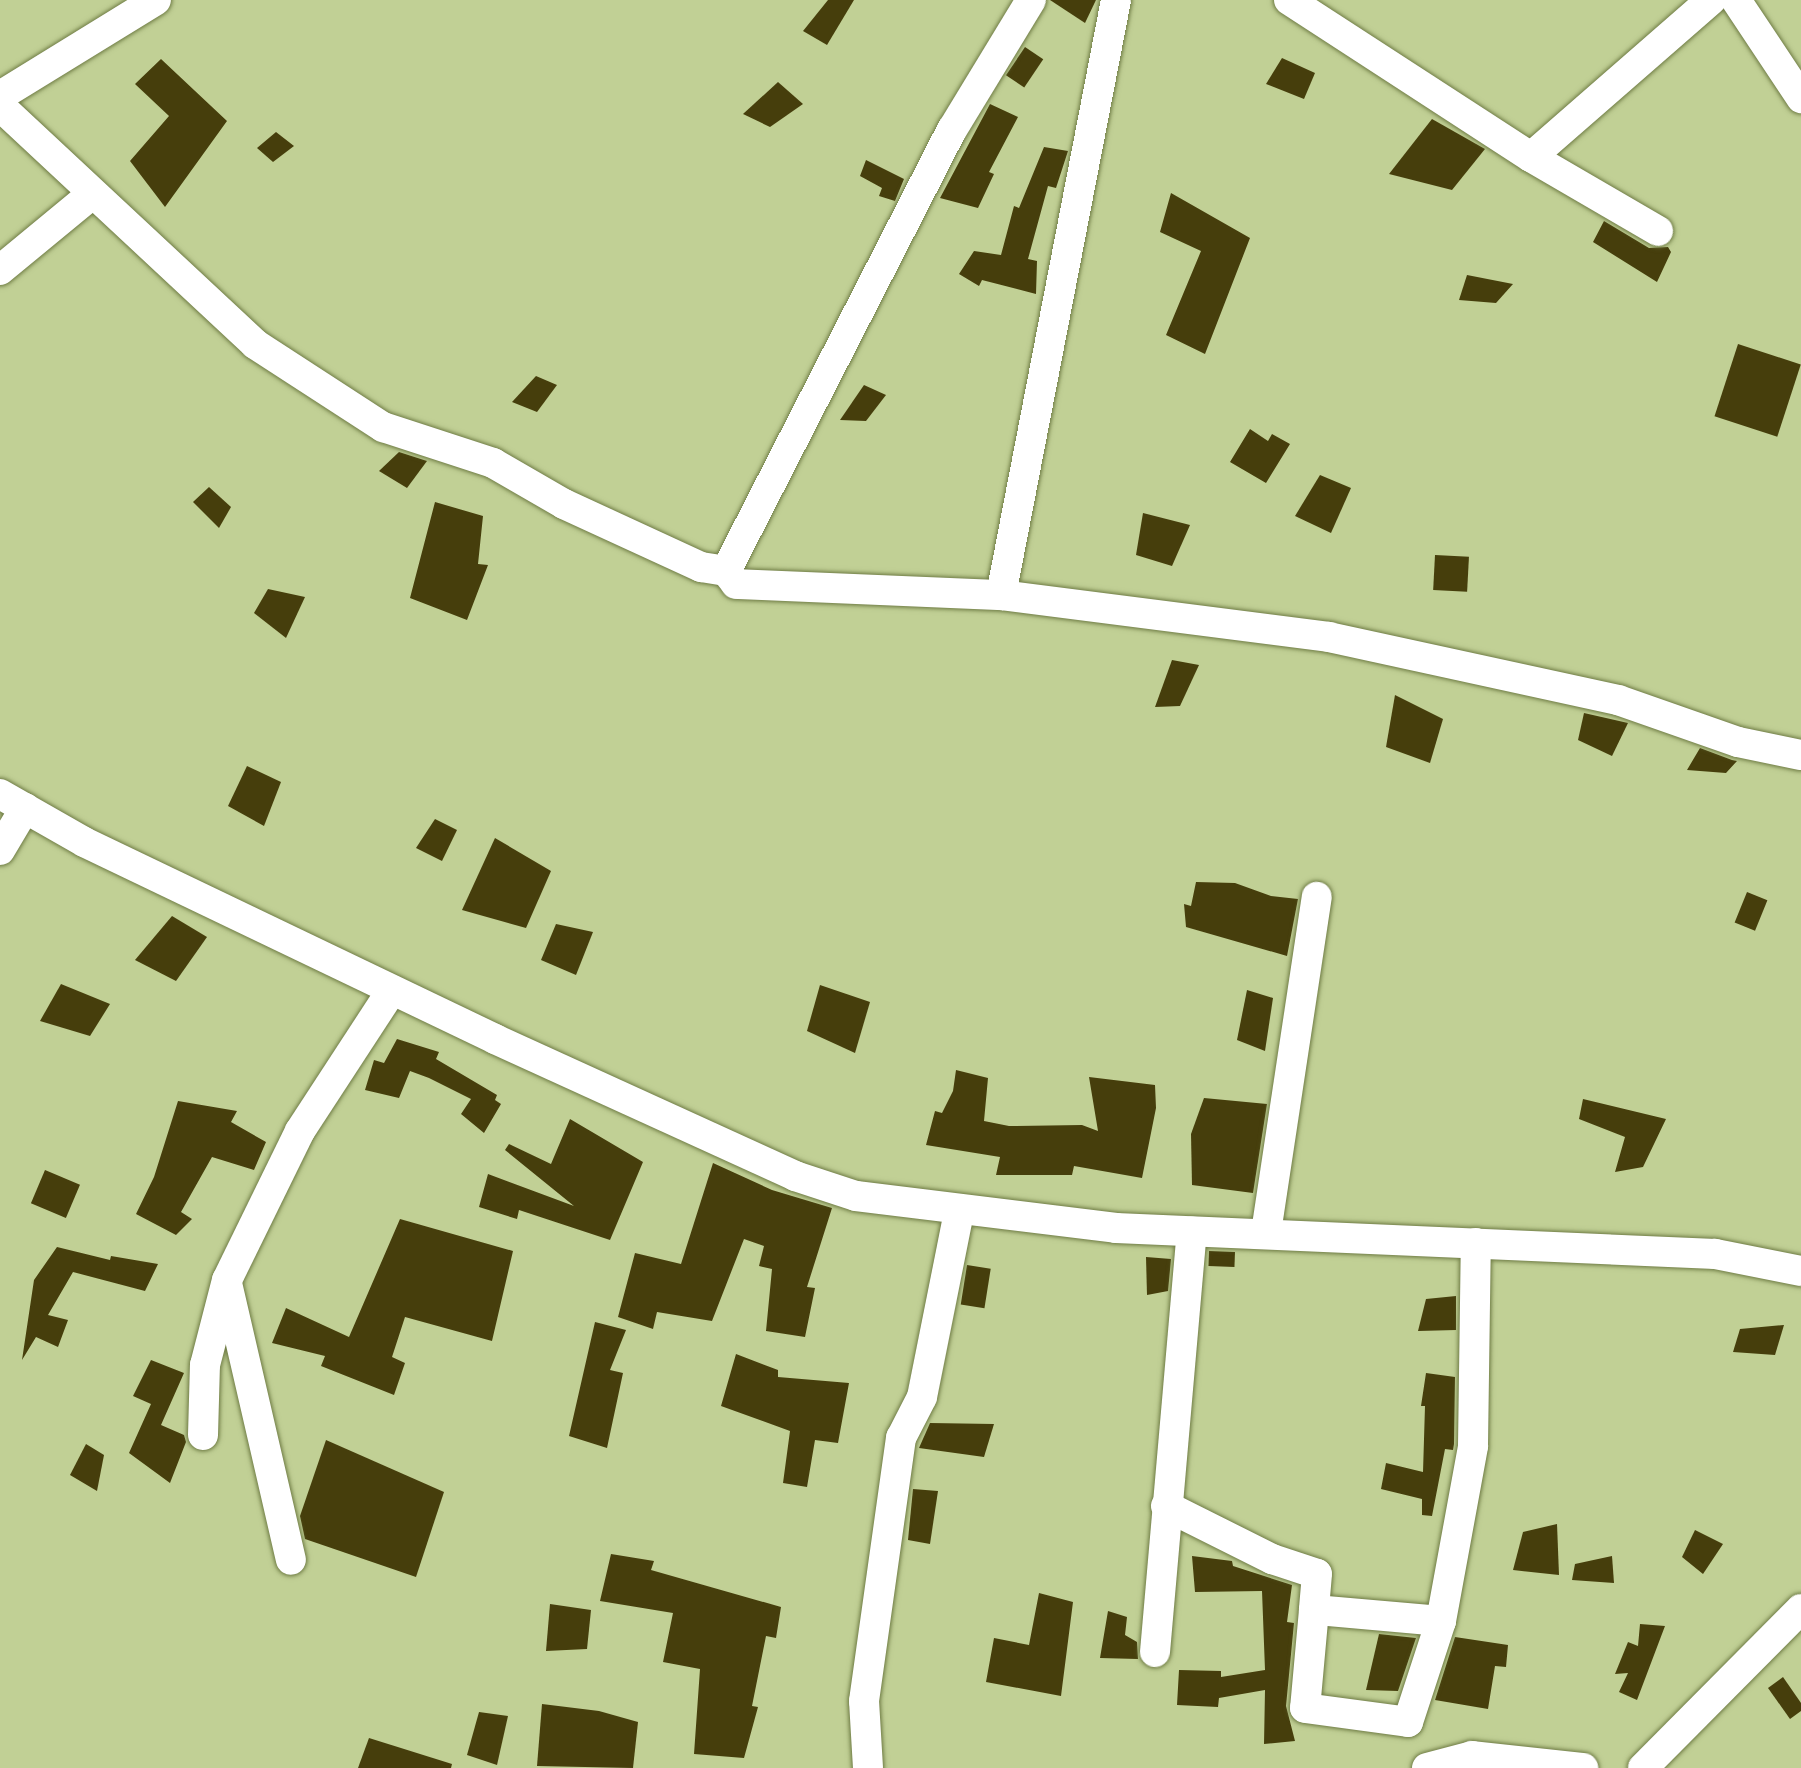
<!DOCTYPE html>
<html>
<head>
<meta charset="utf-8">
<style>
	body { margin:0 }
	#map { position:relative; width:1801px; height:1768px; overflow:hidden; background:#c1d095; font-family:"Nunito Sans",sans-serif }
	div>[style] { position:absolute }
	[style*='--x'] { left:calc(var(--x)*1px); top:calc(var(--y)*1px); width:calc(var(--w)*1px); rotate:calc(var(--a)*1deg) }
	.building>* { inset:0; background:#463e0c; transform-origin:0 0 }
	.roads { filter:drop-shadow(0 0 2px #6f7c45) drop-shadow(0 0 2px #6f7c45) }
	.minor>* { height:30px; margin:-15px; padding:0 15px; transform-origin:15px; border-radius:15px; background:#fff }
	span { translate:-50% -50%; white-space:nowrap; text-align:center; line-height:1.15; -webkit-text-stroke:10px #c1d095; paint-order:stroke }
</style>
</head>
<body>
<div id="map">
	<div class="building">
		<i style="clip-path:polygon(828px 0,854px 0,827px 45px,803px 31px)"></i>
		<i style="clip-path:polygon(1050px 0,1096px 0,1085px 23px)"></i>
		<i style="left:1025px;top:47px;width:22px;height:34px;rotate:34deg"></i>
		<i style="clip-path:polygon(1282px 58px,1315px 73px,1304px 99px,1266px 84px)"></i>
		<i style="clip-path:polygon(161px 59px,227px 121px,165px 207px,130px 161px,169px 116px,135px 84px)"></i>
		<i style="clip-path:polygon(778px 82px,803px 104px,770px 127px,743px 114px)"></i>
		<i style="clip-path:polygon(990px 104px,1018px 117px,989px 172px,994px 174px,978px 208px,940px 198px)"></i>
		<i style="clip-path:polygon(1432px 119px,1485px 149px,1452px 190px,1389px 174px)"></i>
		<i style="clip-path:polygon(276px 132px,294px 146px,273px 162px,257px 148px)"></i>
		<i style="clip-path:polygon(1044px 147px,1068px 151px,1056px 188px,1048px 186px,1028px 259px,1037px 261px,1036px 294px,982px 280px,979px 286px,959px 274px,974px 251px,1001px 255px,1014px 206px,1019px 208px)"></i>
		<i style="clip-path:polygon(866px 160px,904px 179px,895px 201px,879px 196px,882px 188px,860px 176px)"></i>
		<i style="clip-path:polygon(1171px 193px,1250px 238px,1205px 354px,1166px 335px,1201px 251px,1160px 232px)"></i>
		<i style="clip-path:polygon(1604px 221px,1649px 248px,1668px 247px,1671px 252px,1657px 282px,1593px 242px)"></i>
		<i style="clip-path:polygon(1467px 275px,1513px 284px,1496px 303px,1459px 300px)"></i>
		<i style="left:1738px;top:344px;width:66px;height:76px;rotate:18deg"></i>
		<i style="clip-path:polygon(536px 376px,557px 385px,537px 412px,512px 402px)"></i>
		<i style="clip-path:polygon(864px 385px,886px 395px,866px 421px,840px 420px)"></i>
		<i style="clip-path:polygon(1250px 429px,1268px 441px,1272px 434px,1290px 444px,1266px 483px,1230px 462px)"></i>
		<i style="clip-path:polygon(399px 452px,427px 461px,407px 488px,379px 471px)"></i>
		<i style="clip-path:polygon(1320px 475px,1351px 488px,1331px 533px,1295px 516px)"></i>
		<i style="clip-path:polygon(209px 487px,231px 507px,219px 528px,193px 502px)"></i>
		<i style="clip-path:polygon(435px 502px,483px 516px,478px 564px,488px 565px,467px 620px,410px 598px)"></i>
		<i style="clip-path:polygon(1143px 513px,1190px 525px,1172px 566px,1136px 555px)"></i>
		<i style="left:1435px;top:555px;width:34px;height:35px;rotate:3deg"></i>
		<i style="clip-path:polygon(268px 589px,305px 597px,286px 638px,254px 613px)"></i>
		<i style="clip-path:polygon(1172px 660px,1199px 665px,1180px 706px,1155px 707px)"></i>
		<i style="clip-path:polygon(1395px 695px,1443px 719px,1430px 763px,1386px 747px)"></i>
		<i style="clip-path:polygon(1584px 713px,1628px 723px,1612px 756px,1578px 740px)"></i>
		<i style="clip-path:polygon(1700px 748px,1732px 760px,1737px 761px,1726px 773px,1687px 770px)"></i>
		<i style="clip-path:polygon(247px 766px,281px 782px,264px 826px,228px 806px)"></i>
		<i style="clip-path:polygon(435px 819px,457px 830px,442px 861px,416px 848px)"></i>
		<i style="clip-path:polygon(495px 838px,551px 871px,526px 928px,462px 910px)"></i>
		<i style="clip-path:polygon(1196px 882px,1235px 883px,1271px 896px,1298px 899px,1287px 956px,1186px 927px,1184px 904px,1191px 906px)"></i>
		<i style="left:1747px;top:892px;width:22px;height:33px;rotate:22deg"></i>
		<i style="clip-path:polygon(172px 916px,207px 937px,176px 981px,135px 960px)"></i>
		<i style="clip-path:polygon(556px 924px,593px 932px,576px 975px,541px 960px)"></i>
		<i style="clip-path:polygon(61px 984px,110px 1004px,90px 1036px,40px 1021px)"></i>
		<i style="clip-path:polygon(820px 985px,870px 1002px,855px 1053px,807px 1031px)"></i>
		<i style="clip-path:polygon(1247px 990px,1273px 998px,1265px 1051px,1237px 1040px)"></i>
		<i style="clip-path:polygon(397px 1039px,439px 1052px,436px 1059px,497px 1095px,495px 1100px,501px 1104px,484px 1133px,461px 1114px,471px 1099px,429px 1078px,410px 1071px,399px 1098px,365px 1090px,374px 1060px,384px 1063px)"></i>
		<i style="clip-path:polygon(956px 1070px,988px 1078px,984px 1121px,1009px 1126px,1082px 1125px,1098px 1131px,1089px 1077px,1155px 1085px,1156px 1108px,1142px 1178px,1074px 1166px,1072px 1175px,996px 1175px,1000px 1157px,926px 1145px,935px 1111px,942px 1113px,953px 1091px)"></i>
		<i style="clip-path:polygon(1204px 1098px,1267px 1104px,1253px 1193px,1192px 1185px,1191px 1134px)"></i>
		<i style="clip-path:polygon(1583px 1099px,1666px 1119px,1643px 1167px,1615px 1172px,1625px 1137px,1579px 1119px)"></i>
		<i style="clip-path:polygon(178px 1101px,237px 1111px,231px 1122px,266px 1142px,254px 1170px,212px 1157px,181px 1212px,192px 1219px,176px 1235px,136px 1214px,154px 1177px)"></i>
		<i style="clip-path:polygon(570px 1119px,643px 1162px,610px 1240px,519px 1210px,517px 1219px,479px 1207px,488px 1174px,574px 1206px,505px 1150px,509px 1144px,551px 1164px)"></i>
		<i style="clip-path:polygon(713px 1163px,772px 1190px,832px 1208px,807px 1287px,815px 1288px,805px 1337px,766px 1331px,772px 1269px,759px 1266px,764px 1246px,744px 1239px,712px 1321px,657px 1312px,653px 1329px,618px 1317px,635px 1253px,681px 1264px)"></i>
		<i style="left:45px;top:1170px;width:38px;height:36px;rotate:23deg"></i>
		<i style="clip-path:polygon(400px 1219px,513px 1251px,492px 1341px,405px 1317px,392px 1357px,405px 1363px,394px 1395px,321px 1366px,325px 1356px,272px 1343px,286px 1308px,349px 1337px)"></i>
		<i style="clip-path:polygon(57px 1247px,110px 1260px,111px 1256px,158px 1264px,145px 1291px,73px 1272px,48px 1315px,68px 1320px,58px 1347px,36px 1337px,22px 1360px,34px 1280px)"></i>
		<i style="left:1209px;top:1251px;width:26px;height:15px;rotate:2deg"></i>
		<i style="clip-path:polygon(1146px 1257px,1171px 1259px,1168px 1291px,1147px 1295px)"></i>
		<i style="left:967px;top:1265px;width:24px;height:40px;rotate:9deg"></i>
		<i style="clip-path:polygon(1456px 1296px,1456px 1330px,1418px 1331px,1426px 1299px)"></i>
		<i style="clip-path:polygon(595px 1322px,626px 1330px,610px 1370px,623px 1373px,607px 1448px,569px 1436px)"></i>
		<i style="clip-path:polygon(1784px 1325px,1775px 1355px,1733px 1352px,1740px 1329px)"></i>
		<i style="clip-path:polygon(736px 1354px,778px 1370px,778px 1377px,849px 1383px,838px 1443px,815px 1440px,807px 1487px,783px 1483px,790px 1431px,721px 1406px)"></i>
		<i style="clip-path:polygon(151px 1360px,184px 1373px,161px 1425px,184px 1435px,186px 1442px,170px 1483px,129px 1453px,151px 1404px,133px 1396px)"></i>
		<i style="clip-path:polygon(1426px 1373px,1455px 1377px,1454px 1444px,1453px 1450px,1445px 1449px,1432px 1516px,1422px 1515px,1422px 1499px,1381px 1489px,1386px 1463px,1423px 1472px,1425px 1406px,1421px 1406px)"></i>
		<i style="clip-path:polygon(930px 1423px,994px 1424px,984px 1457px,919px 1448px)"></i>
		<i style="clip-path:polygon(326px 1440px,444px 1492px,416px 1577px,305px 1539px,300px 1516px)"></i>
		<i style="clip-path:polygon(86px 1444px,104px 1455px,97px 1491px,70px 1475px)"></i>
		<i style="clip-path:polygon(913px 1489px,938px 1491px,930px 1544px,908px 1540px)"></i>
		<i style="clip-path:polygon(1557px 1524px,1559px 1575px,1513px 1570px,1523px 1532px)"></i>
		<i style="clip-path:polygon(1695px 1530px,1723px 1544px,1703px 1574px,1682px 1557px)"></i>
		<i style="clip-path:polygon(611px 1554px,654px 1561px,651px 1570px,781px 1607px,776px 1638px,766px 1636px,752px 1706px,758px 1707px,744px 1758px,694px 1754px,700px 1669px,663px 1662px,673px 1613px,600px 1601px)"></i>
		<i style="clip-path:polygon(1192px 1556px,1232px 1561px,1233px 1566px,1292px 1585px,1287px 1622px,1294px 1623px,1286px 1706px,1295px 1741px,1264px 1744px,1265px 1690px,1219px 1698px,1218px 1707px,1177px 1705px,1179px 1670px,1221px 1671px,1221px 1677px,1265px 1670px,1262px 1591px,1195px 1592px)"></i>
		<i style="clip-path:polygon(1612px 1556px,1614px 1583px,1572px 1580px,1575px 1564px)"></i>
		<i style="clip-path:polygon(1039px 1593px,1073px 1602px,1061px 1696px,986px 1682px,994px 1638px,1029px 1645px)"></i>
		<i style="clip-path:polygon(550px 1604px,591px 1610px,587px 1649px,546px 1651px)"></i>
		<i style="clip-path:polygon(1108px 1611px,1127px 1617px,1125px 1635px,1137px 1642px,1138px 1659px,1100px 1658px)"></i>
		<i style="clip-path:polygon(1640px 1624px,1665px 1626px,1637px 1700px,1619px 1692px,1628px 1673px,1615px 1674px,1628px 1642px,1638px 1646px)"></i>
		<i style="clip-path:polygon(1379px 1634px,1416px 1638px,1398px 1691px,1366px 1690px)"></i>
		<i style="clip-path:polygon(1455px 1637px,1508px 1645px,1506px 1667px,1495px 1666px,1488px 1709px,1435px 1700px)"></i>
		<i style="clip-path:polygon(1783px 1677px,1801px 1703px,1801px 1711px,1790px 1719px,1768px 1688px)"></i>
		<i style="clip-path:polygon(542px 1704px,599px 1711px,638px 1722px,633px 1768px,537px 1766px)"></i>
		<i style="clip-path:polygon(479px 1712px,508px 1716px,497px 1765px,467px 1755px)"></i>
		<i style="clip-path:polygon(369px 1738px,452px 1764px,451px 1768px,358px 1768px)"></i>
	</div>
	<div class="roads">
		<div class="minor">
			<i style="--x:1289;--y:0;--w:288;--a:33"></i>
			<i style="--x:1531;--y:157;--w:239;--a:-41.1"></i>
			<i style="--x:1736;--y:0;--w:118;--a:56.4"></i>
			<i style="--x:0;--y:96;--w:183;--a:-31.6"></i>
			<i style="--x:0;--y:106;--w:349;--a:43"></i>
			<i style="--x:255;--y:344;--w:153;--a:33"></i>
			<i style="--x:383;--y:427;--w:116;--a:18.1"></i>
			<i style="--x:493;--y:463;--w:82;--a:30"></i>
			<i style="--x:564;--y:504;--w:151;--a:24.7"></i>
			<i style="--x:701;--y:567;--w:25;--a:9"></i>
			<i style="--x:726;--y:571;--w:16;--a:52"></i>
			<i style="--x:736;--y:584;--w:265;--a:2.4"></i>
			<i style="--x:1001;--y:595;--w:331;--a:7.3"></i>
			<i style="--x:1329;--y:637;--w:296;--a:12.3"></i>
			<i style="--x:1618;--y:700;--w:127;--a:19.3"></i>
			<i style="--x:1738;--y:742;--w:64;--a:11.7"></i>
			<i style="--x:1531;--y:157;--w:147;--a:30.2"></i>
			<i style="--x:0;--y:270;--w:118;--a:-39.5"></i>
			<i style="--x:726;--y:571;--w:496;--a:-62.9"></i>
			<i style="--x:952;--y:130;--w:152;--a:-58.7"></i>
			<i style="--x:1001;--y:595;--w:606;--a:-79.06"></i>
			<i style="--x:0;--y:794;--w:97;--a:29.7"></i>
			<i style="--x:84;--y:842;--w:456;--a:25.6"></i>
			<i style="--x:495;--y:1039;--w:330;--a:24.5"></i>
			<i style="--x:795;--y:1176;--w:64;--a:18.2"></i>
			<i style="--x:856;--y:1196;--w:262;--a:7"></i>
			<i style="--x:1116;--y:1228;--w:600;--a:2.49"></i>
			<i style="--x:1715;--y:1254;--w:88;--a:11.2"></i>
			<i style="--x:0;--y:850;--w:49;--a:-59.2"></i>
			<i style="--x:1261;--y:1234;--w:10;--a:-53"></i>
			<i style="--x:1267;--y:1226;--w:333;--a:-81.4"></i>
			<i style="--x:227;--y:1283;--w:284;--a:77"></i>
			<i style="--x:203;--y:1435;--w:70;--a:-88.4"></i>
			<i style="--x:205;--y:1365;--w:88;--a:-75.5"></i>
			<i style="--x:227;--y:1280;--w:166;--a:-63.9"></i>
			<i style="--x:300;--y:1131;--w:168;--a:-56.9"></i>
			<i style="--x:1166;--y:1506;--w:119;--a:26.6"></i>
			<i style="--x:1272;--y:1559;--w:47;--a:18.4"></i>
			<i style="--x:1317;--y:1574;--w:36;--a:95"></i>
			<i style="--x:1314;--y:1610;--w:98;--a:95.2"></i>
			<i style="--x:1305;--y:1708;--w:104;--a:7.7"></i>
			<i style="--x:1408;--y:1722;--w:106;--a:-71.9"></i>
			<i style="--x:1441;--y:1621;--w:127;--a:-175"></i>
			<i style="--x:1441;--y:1621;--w:178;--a:-79.6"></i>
			<i style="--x:1473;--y:1446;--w:203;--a:-89.2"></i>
			<i style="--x:1155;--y:1652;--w:422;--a:-85"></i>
			<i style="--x:868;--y:1768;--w:67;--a:-93.4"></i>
			<i style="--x:864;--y:1701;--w:266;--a:-82"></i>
			<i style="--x:901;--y:1438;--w:46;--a:-62.9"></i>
			<i style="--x:922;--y:1397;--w:189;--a:-78.7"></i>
			<i style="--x:1427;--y:1768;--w:47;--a:-14.9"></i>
			<i style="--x:1472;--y:1756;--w:112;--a:6.2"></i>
			<i style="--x:1643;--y:1768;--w:224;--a:-45.2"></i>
		</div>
	</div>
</div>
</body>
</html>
